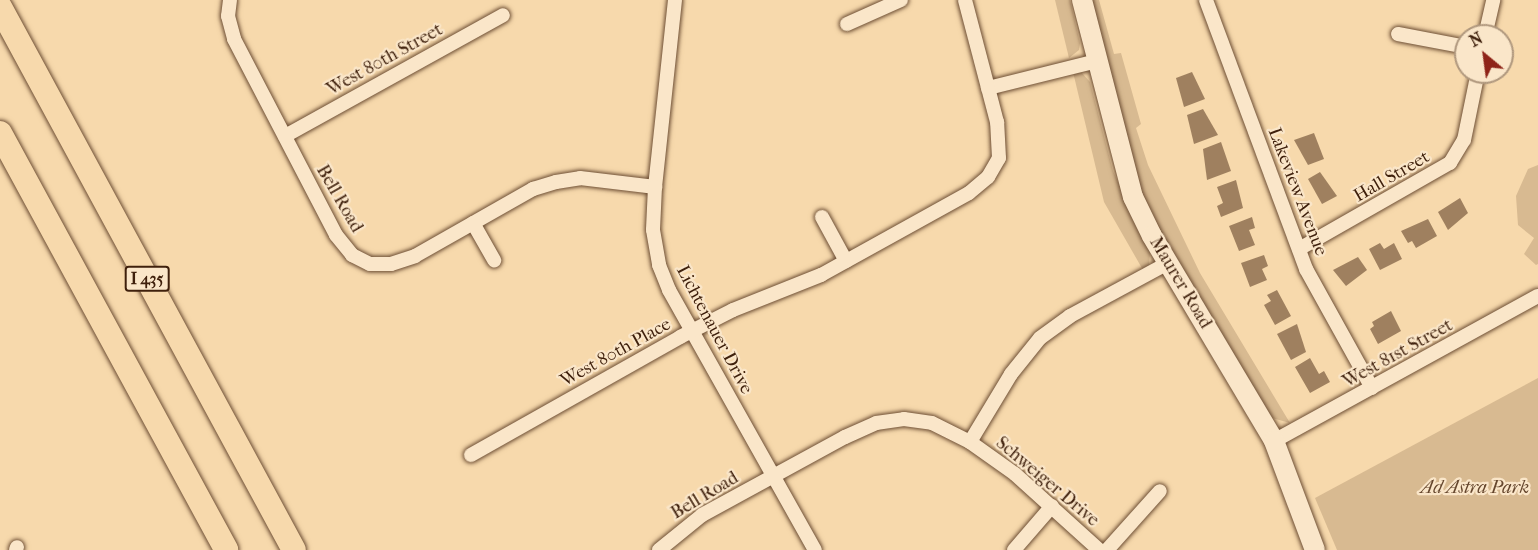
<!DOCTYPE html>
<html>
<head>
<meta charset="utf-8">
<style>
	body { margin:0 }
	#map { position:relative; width:1538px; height:550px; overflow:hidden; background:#f7d9ac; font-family:"IM FELL French Canon",serif }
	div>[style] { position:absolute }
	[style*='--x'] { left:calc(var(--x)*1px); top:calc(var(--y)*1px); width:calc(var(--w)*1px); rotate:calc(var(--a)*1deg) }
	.green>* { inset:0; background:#d8ba91 }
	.building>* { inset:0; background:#9f805f }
	.roads { filter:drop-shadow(0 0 2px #6d4e34) drop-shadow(0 0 2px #6d4e34) }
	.street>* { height:14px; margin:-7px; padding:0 7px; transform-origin:7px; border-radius:7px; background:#fae6c9 }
	.secondary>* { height:20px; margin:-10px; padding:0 10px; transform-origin:10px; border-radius:10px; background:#fae6c9 }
	.highway>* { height:24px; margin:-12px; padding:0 12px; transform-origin:12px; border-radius:12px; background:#f7d9ac }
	span { translate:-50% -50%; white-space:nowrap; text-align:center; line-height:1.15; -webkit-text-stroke:4.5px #fae6c9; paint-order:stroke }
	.shield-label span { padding:2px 4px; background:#fae6c9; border:2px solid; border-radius:4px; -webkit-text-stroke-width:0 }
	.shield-label { font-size:16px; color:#3f200c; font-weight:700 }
	.street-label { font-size:18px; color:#3f200c }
	.park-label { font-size:18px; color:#65462d; font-style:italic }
	.north { position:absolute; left:1454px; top:24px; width:60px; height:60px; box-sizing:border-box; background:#fae6c9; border:2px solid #af977d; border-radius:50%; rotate:331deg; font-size:16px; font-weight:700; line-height:24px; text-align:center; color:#3f200c }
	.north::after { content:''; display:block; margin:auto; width:21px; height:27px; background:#8f2418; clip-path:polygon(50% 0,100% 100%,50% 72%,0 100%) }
</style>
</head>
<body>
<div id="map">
	<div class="green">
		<i style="clip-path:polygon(1055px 0,1070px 0,1080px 43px,1079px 50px,1069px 58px)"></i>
		<i style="clip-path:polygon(1089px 0,1099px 0,1114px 54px,1121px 53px,1141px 124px,1136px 128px,1148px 165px,1200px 273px,1290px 423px,1272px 418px,1198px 298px,1152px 215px,1141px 190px)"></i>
		<i style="clip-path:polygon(1073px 72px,1082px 73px,1090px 82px,1113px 171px,1150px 253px,1149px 265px,1143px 270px,1104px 202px)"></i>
		<i style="clip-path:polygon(1538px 165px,1538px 264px,1536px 265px,1524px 254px,1534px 238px,1518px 225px,1516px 196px,1528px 169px)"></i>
		<i style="clip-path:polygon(1538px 378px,1538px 550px,1337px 550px,1315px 498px)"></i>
	</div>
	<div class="building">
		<i style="clip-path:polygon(1192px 72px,1205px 99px,1184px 107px,1176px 78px)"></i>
		<i style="clip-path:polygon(1203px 109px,1218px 135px,1194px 144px,1187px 115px)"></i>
		<i style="clip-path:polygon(1314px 133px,1324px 159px,1308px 165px,1294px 140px)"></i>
		<i style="clip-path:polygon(1221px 142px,1231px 171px,1207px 180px,1203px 149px)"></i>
		<i style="clip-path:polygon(1320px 172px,1337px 196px,1322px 204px,1308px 179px)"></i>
		<i style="clip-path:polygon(1236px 180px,1243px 208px,1221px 217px,1217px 206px,1223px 203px,1217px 187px)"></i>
		<i style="clip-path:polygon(1460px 198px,1468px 213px,1448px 230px,1438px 212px)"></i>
		<i style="clip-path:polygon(1252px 217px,1255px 228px,1249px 230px,1255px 245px,1239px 251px,1229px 226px)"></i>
		<i style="clip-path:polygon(1428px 219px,1437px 236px,1416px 248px,1412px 241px,1408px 243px,1401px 231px)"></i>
		<i style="clip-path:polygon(1380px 243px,1384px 249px,1394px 243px,1402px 259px,1380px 270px,1369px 249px)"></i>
		<i style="clip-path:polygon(1264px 255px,1268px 266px,1262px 269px,1267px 280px,1250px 287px,1241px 263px)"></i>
		<i style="clip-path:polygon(1358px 257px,1367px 270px,1346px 286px,1333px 270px)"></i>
		<i style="clip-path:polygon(1277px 290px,1291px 316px,1275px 325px,1264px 305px,1271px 301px,1267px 295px)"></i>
		<i style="clip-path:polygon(1391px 311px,1401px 331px,1378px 344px,1370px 329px,1374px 326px,1372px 322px)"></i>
		<i style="clip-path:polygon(1297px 324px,1306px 352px,1291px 360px,1277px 334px)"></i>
		<i style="clip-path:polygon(1310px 358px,1319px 374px,1324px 371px,1330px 382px,1310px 393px,1295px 367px)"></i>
	</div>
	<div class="roads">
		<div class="street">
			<i style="--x:230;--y:0;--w:16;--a:97"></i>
			<i style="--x:228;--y:16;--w:24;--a:75"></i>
			<i style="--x:234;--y:39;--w:221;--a:62.5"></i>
			<i style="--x:336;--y:235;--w:26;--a:51"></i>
			<i style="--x:352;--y:255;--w:20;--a:27"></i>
			<i style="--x:370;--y:264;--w:21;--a:0"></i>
			<i style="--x:391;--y:264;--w:25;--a:-18"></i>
			<i style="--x:415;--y:256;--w:136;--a:-29.6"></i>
			<i style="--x:533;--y:189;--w:24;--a:-17"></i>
			<i style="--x:556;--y:182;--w:24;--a:-9"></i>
			<i style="--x:580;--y:178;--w:76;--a:6.8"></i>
			<i style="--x:675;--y:0;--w:188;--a:96.1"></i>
			<i style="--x:655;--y:187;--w:43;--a:92.7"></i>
			<i style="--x:653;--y:230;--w:36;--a:80"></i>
			<i style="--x:659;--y:265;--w:27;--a:68"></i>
			<i style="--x:669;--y:290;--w:298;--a:60.7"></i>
			<i style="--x:1206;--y:0;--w:287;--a:69.6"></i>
			<i style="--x:1306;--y:269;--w:136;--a:61"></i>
			<i style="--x:847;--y:24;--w:59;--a:-24"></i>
			<i style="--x:1398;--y:34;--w:69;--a:10.8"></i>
			<i style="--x:1485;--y:36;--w:37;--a:-77"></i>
			<i style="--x:988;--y:88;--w:112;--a:-13.9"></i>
			<i style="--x:285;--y:136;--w:249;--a:-29"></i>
			<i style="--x:822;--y:217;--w:50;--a:61.4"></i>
			<i style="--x:473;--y:223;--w:43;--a:60.4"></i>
			<i style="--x:1299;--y:249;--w:174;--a:-29.7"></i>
			<i style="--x:1450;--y:163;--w:27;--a:-59"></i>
			<i style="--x:1464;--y:140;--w:69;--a:-78.4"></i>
			<i style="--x:1274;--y:441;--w:301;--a:-28.8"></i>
			<i style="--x:970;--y:442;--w:79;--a:-58.9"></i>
			<i style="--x:1011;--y:374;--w:46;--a:-51.1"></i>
			<i style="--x:1040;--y:338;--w:37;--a:-36"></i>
			<i style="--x:1070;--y:316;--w:111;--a:-28.4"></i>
			<i style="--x:471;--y:455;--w:240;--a:-29.4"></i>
			<i style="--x:680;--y:337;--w:59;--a:-27"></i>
			<i style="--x:733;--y:310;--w:95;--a:-21.7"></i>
			<i style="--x:821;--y:275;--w:169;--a:-29"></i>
			<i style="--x:969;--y:193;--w:25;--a:-40"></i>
			<i style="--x:988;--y:177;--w:22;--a:-60"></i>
			<i style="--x:999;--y:158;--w:36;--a:-93"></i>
			<i style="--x:997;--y:122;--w:126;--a:-104.7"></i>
			<i style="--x:16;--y:550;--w:3;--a:-72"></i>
			<i style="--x:659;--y:550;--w:55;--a:-39.1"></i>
			<i style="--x:702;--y:515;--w:163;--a:-28.6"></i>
			<i style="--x:845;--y:437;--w:34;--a:-24"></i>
			<i style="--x:876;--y:423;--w:28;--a:-8"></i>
			<i style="--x:904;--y:419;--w:28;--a:8"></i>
			<i style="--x:932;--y:423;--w:42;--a:26.6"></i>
			<i style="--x:970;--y:442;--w:55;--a:35.4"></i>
			<i style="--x:1015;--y:474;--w:113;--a:42.1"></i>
			<i style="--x:1014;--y:550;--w:58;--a:-49.2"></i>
			<i style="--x:1107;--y:550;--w:79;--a:-48.1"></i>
		</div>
		<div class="secondary">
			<i style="--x:1082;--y:0;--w:203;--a:75.5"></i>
			<i style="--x:1133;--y:197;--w:43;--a:64"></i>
			<i style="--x:1152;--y:236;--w:239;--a:59.2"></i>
			<i style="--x:1274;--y:441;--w:116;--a:69.4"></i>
		</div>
		<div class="highway">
			<i style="--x:0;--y:7;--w:617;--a:61.57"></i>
			<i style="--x:0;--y:133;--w:474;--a:61.5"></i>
		</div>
	</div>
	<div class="shield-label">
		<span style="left:147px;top:279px">I 435</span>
	</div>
	<div class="street-label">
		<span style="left:385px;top:60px;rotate:-29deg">West 80th Street</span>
		<span style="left:1392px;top:177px;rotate:-30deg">Hall Street</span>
		<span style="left:1297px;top:192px;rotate:69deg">Lakeview Avenue</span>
		<span style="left:339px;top:199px;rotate:60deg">Bell Road</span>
		<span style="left:1180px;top:283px;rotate:59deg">Maurer Road</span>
		<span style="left:714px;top:330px;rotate:62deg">Lichtenauer Drive</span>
		<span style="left:616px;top:353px;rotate:-29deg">West 80th Place</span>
		<span style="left:1398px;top:354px;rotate:-29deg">West 81st Street</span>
		<span style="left:1047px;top:482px;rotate:40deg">Schweiger Drive</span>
		<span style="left:705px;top:496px;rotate:-31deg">Bell Road</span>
	</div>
	<div class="park-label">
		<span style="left:1475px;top:488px">Ad Astra Park</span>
	</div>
	<div class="north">N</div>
</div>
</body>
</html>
